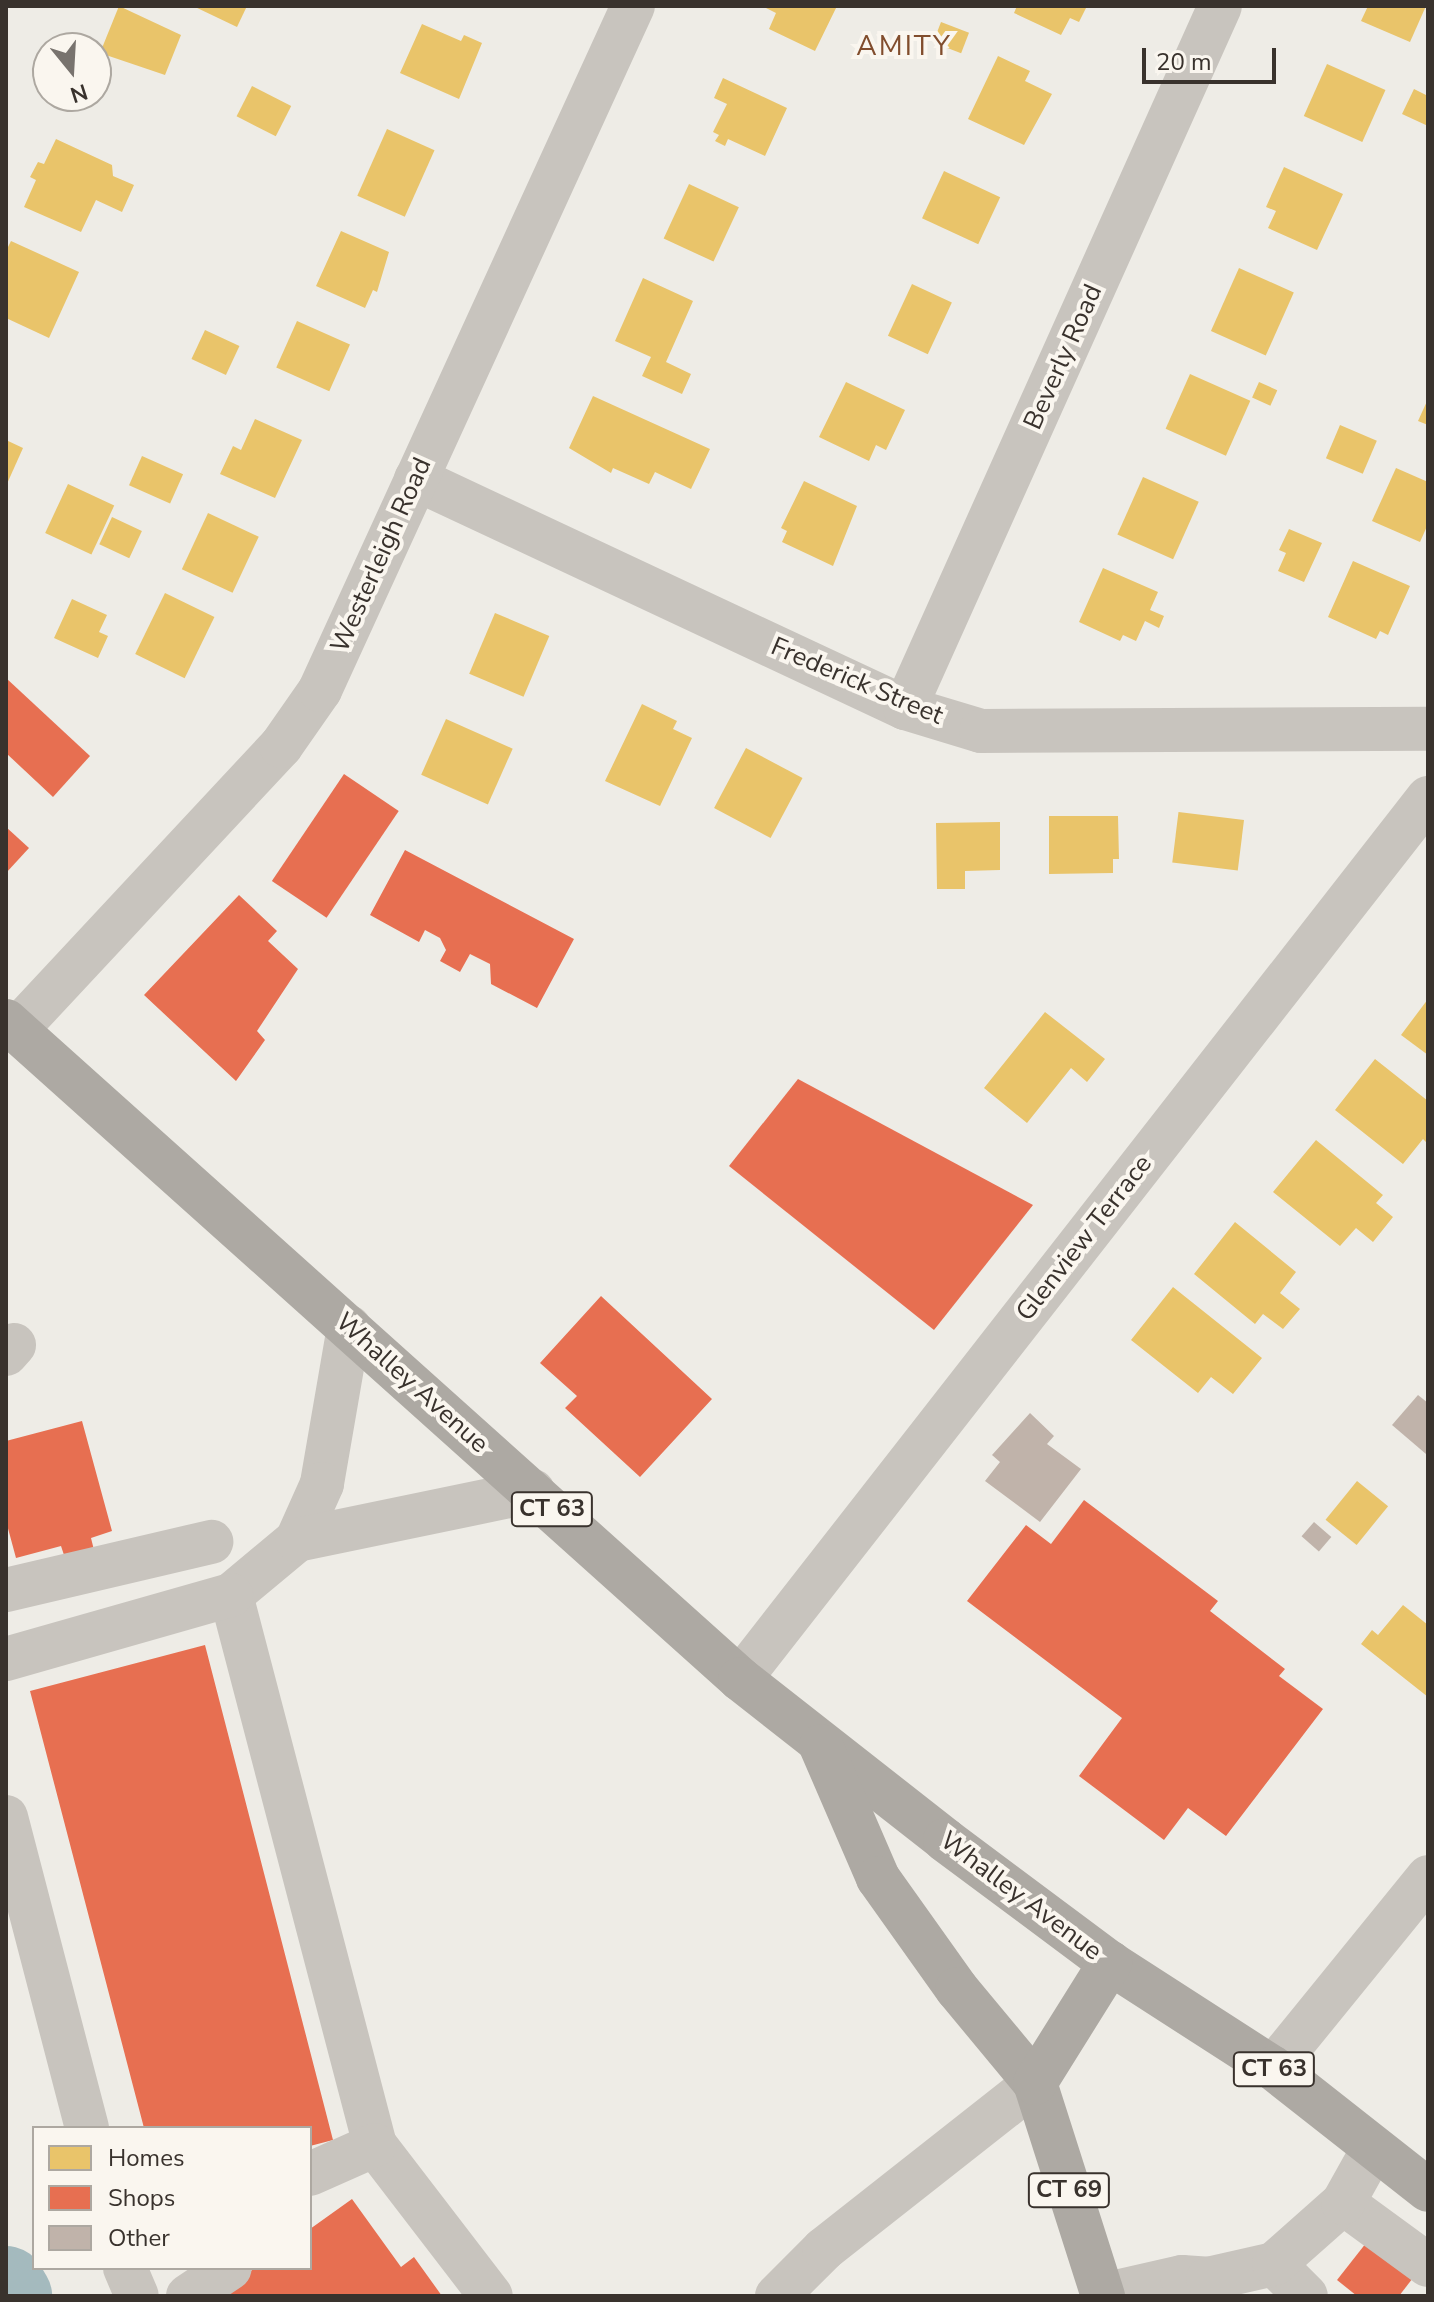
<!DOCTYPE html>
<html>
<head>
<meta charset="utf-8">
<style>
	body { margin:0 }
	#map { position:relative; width:1434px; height:2302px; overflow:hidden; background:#eeece6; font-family:"Nunito Sans",sans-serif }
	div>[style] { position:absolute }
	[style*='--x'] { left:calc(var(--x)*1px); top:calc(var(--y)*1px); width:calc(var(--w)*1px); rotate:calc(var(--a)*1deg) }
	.green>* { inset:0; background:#ced4c2 }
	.homes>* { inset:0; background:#e9c46a; transform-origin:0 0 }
	.shops>* { inset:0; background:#e76f51; transform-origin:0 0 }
	.river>* { height:80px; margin:-40px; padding:0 40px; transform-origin:40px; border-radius:40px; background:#a4babe }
	.building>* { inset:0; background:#c0b3aa; transform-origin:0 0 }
	.minor>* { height:44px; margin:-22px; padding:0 22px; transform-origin:22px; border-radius:22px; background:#c8c4be }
	.major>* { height:44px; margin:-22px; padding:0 22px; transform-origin:22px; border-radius:22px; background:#ada9a3 }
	span { translate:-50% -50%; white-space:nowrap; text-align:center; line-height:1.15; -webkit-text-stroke:8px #faf6ef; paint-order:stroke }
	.shield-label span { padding:2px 6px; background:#faf6ef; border:2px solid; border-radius:6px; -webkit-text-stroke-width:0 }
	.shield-label { font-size:24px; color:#39322d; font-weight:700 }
	.street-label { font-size:26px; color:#39322d }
	.neighbourhood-label { font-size:28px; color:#814d2d; letter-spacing:2px }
	.frame { position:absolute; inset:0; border:8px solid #39322d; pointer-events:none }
	.legend { position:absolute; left:32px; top:2126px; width:280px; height:144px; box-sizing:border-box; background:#faf6ef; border:2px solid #ada8a1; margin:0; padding:10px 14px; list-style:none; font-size:24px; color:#39322d }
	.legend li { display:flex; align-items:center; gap:16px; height:40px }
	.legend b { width:40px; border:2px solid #ada8a1 }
	.north { position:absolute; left:32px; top:32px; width:80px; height:80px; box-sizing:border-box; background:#faf6ef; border:2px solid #ada8a1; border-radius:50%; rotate:162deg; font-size:22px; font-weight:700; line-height:32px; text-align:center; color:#39322d }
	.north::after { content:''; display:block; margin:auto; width:28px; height:36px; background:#78736e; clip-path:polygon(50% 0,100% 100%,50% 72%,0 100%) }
	.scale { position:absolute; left:1142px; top:48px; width:134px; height:36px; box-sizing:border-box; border:4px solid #39322d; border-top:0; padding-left:10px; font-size:24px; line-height:28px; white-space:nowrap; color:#39322d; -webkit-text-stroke:6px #faf6ef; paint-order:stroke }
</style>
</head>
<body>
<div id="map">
	<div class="green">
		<i style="clip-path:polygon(6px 2251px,32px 2296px,6px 2296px)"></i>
	</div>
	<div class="homes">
		<i style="clip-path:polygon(119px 6px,181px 35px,165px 75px,100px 53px)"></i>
		<i style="clip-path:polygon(193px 6px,247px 6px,237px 27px)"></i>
		<i style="clip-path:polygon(762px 6px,837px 6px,815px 51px,769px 29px,776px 13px)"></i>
		<i style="clip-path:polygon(1017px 6px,1087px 6px,1079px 22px,1070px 18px,1061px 35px,1014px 13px)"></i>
		<i style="clip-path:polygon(1368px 6px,1426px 6px,1410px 42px,1361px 21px)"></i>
		<i style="left:941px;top:22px;width:30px;height:22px;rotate:21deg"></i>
		<i style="clip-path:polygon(422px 24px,461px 41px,464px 35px,482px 43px,459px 99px,400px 73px)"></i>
		<i style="clip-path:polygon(998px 56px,1030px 71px,1025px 81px,1052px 94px,1024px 145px,968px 119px)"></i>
		<i style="left:1327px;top:64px;width:64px;height:57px;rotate:24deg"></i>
		<i style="clip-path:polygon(723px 78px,787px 108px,765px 156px,728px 139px,725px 146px,715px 141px,719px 135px,713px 132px,727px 104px,714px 98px)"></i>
		<i style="left:252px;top:86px;width:44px;height:34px;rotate:27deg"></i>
		<i style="clip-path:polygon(1414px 89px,1428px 96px,1428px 126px,1402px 114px)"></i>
		<i style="left:387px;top:129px;width:52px;height:73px;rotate:24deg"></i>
		<i style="clip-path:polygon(56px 139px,112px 165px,113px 176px,134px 185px,122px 212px,96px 200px,81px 232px,24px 207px,36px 180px,30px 177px,38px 162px,44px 164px)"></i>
		<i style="clip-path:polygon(1284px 167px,1343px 194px,1317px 250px,1268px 228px,1276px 211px,1266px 207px)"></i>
		<i style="left:944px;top:171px;width:62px;height:52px;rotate:25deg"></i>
		<i style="left:689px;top:184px;width:55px;height:60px;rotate:25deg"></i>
		<i style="clip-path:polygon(341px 231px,389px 252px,377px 292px,373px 290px,365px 308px,316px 286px)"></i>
		<i style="clip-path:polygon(11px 241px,79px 272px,49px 338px,6px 318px,6px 251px)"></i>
		<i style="left:1239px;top:268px;width:60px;height:69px;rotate:24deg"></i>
		<i style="clip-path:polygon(643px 278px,693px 301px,666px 362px,691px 374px,682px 394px,642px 376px,651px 357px,615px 341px)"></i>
		<i style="left:912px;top:284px;width:44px;height:57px;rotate:25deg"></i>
		<i style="left:297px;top:321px;width:58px;height:51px;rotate:24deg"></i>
		<i style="left:205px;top:330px;width:38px;height:32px;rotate:25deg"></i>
		<i style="left:1190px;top:374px;width:66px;height:60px;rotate:24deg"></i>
		<i style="clip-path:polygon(846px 382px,905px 410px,886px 450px,876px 445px,869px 461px,819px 437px)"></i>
		<i style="left:1259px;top:382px;width:20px;height:17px;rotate:24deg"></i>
		<i style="clip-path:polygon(593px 396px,710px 449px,691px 489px,655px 472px,649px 484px,613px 468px,611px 473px,569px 448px)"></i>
		<i style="clip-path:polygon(1428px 399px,1428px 425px,1418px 421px)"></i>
		<i style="clip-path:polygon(255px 419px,302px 440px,275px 498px,220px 474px,233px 446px,241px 450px)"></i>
		<i style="left:1340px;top:425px;width:40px;height:36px;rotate:23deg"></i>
		<i style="clip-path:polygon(6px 440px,23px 448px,6px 486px)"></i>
		<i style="left:142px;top:456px;width:45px;height:32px;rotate:24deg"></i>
		<i style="clip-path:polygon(1396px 468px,1428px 482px,1428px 524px,1420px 542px,1372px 521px)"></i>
		<i style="left:1143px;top:477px;width:61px;height:63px;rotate:24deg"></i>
		<i style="clip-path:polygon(804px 481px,857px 506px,833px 566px,782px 542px,787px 531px,781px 528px)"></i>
		<i style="left:68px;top:484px;width:51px;height:54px;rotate:25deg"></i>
		<i style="left:208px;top:513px;width:56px;height:62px;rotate:25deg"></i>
		<i style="left:112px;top:517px;width:33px;height:30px;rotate:25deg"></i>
		<i style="clip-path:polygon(1289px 529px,1322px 543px,1304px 582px,1278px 571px,1286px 553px,1279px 550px)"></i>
		<i style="clip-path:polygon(1353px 561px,1410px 586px,1388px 635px,1380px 631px,1376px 639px,1328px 617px)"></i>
		<i style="clip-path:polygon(1103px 568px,1158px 592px,1150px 610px,1164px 616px,1159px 628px,1145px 621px,1136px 641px,1123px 635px,1120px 641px,1079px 622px)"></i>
		<i style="left:165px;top:593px;width:55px;height:68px;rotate:26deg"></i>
		<i style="clip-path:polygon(72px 599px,107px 615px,99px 632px,108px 636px,98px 658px,54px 638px)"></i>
		<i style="left:495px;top:613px;width:59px;height:66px;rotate:23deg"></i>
		<i style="clip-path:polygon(642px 704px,677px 721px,673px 729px,692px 738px,660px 806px,605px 781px)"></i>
		<i style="left:446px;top:719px;width:73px;height:61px;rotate:24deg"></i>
		<i style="left:746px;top:748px;width:64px;height:68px;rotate:28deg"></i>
		<i style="clip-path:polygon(1049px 816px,1118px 816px,1119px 859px,1113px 859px,1113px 873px,1049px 874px)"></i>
		<i style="left:1244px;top:820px;width:51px;height:66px;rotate:97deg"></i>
		<i style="clip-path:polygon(1000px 822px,1000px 870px,965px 871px,965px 889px,937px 889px,936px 823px)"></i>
		<i style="clip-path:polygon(1428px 999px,1428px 1055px,1401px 1035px)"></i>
		<i style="clip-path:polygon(1045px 1012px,1105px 1059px,1087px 1082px,1071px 1068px,1027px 1123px,984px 1088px)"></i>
		<i style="clip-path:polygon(1375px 1059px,1428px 1101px,1428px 1144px,1423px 1139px,1403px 1164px,1335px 1110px)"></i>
		<i style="clip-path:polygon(1316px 1140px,1383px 1195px,1376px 1203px,1393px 1217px,1373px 1242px,1356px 1228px,1340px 1246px,1273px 1192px)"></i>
		<i style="clip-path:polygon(1235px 1222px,1296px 1272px,1280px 1293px,1300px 1309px,1283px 1329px,1263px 1314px,1255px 1324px,1194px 1274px)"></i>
		<i style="clip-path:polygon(1173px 1287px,1262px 1358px,1233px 1394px,1211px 1377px,1198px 1393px,1131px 1340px)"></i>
		<i style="left:1357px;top:1481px;width:40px;height:50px;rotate:39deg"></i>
		<i style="clip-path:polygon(1403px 1605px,1428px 1625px,1428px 1697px,1361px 1644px,1372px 1630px,1378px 1635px)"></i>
	</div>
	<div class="shops">
		<i style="clip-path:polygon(6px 678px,90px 756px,53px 797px,6px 753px)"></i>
		<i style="left:344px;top:774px;width:66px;height:129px;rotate:34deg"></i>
		<i style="clip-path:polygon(6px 827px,29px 848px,6px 873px)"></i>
		<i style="clip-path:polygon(405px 850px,574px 939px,537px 1008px,491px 984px,490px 964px,470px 954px,460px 972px,440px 961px,446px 950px,440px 938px,425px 930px,419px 942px,370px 915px)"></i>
		<i style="clip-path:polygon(239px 895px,277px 931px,268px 941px,298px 969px,257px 1031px,265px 1040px,236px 1081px,144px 995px)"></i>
		<i style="clip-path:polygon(798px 1079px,1033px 1205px,934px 1330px,729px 1166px)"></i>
		<i style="clip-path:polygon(601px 1296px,712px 1399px,640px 1477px,565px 1408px,577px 1396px,540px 1363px)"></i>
		<i style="clip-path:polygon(82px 1421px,112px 1531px,91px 1538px,94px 1550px,65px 1558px,61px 1546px,16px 1558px,6px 1521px,6px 1441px)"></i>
		<i style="clip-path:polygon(1084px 1500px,1218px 1601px,1210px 1611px,1285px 1669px,1279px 1676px,1323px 1709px,1226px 1836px,1188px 1808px,1164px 1840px,1079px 1776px,1122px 1718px,967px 1601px,1026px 1525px,1051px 1544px)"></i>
		<i style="clip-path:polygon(205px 1645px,333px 2140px,310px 2146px,310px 2128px,144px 2128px,30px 1691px)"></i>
		<i style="clip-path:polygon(352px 2199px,401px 2267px,414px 2257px,442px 2296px,216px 2296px,255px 2268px,310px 2268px,310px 2229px)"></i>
		<i style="clip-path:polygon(1370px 2238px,1416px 2274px,1399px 2296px,1357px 2296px,1337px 2280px)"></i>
	</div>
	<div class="river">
		<i style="--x:6;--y:2286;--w:12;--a:59"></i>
	</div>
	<div class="building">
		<i style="clip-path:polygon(1418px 1395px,1428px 1403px,1426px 1454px,1392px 1425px)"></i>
		<i style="clip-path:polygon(1030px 1413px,1054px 1436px,1047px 1444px,1081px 1469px,1040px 1522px,985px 1481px,1000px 1462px,992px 1455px)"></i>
		<i style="left:1314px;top:1522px;width:23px;height:19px;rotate:41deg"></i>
	</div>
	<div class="minor">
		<i style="--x:416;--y:479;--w:540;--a:25.09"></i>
		<i style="--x:905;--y:708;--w:79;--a:16.8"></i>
		<i style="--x:981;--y:731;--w:447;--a:-0.3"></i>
		<i style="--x:905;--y:708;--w:769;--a:-65.83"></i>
		<i style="--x:17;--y:1029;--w:387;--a:-47"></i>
		<i style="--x:281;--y:746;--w:68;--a:-55.1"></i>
		<i style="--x:320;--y:690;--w:752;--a:-65.41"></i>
		<i style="--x:349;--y:1327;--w:159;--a:99.8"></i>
		<i style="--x:322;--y:1484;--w:61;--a:114.1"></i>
		<i style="--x:297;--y:1540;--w:86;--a:140.2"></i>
		<i style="--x:231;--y:1595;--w:569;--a:75.33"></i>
		<i style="--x:375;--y:2145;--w:190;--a:52.5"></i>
		<i style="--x:6;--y:1354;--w:12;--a:-48"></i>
		<i style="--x:297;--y:1540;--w:241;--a:-11.7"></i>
		<i style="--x:6;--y:1590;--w:211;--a:-13.2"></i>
		<i style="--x:6;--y:1659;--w:234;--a:-15.9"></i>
		<i style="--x:740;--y:1679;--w:1118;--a:-52.01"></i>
		<i style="--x:6;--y:1817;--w:321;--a:75.4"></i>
		<i style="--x:1273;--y:2068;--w:246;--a:-50.9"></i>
		<i style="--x:310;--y:2174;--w:71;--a:-24"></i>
		<i style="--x:1343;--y:2203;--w:105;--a:36.1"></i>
		<i style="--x:1274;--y:2264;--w:45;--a:45"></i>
		<i style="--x:125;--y:2268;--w:30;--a:67"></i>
		<i style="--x:1103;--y:2295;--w:81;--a:-12.8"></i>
		<i style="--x:1182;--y:2277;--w:26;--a:4"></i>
		<i style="--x:1208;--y:2279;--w:68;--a:-12.8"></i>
		<i style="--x:1274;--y:2264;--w:92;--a:-41.5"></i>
		<i style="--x:1343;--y:2203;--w:62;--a:-60.9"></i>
		<i style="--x:188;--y:2296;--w:50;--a:-33.7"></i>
		<i style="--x:777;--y:2296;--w:66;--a:-45"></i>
		<i style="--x:824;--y:2249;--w:268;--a:-38.2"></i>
	</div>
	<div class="major">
		<i style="--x:6;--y:1021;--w:986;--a:41.87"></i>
		<i style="--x:740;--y:1679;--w:261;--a:38.1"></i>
		<i style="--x:945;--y:1840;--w:206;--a:36.7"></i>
		<i style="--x:1110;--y:1963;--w:194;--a:32.8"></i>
		<i style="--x:1273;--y:2068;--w:197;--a:38.2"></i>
		<i style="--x:821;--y:1746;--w:144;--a:66.6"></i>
		<i style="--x:878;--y:1878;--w:136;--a:54.6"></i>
		<i style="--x:957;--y:1989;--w:122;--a:50.3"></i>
		<i style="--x:1035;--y:2083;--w:224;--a:72.3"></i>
		<i style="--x:1035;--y:2083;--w:142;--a:-58"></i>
	</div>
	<div class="shield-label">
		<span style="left:552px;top:1509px">CT 63</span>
		<span style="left:1274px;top:2069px">CT 63</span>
		<span style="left:1069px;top:2190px">CT 69</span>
	</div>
	<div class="street-label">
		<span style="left:1063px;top:357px;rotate:-66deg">Beverly Road</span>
		<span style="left:381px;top:555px;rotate:-66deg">Westerleigh Road</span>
		<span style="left:857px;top:681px;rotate:23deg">Frederick Street</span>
		<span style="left:1084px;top:1238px;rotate:-52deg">Glenview Terrace</span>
		<span style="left:412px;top:1383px;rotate:42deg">Whalley Avenue</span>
		<span style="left:1021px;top:1896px;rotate:37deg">Whalley Avenue</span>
	</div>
	<div class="neighbourhood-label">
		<span style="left:904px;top:46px">AMITY</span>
	</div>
	<div class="frame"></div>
	<ul class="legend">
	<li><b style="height:22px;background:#e9c46a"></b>Homes</li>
	<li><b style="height:22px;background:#e76f51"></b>Shops</li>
	<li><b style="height:22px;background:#c0b3aa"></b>Other</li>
	</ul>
	<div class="north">N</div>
	<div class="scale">20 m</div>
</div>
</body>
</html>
